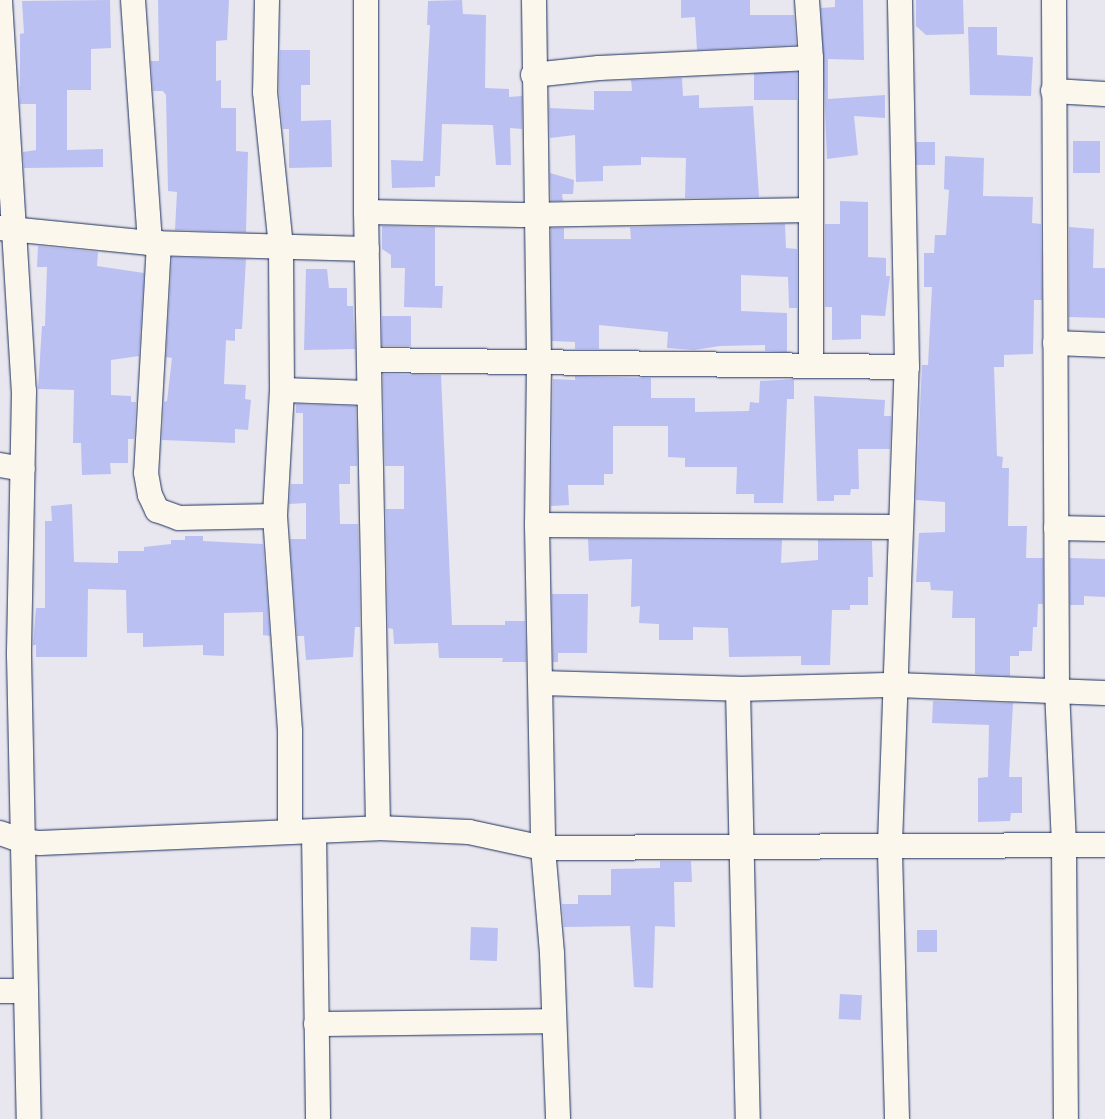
<!DOCTYPE html>
<html>
<head>
<meta charset="utf-8">
<style>
	body { margin:0 }
	#map { position:relative; width:1105px; height:1119px; overflow:hidden; background:#e8e6ee; font-family:"Gochi Hand",sans-serif }
	div>[style] { position:absolute }
	[style*='--x'] { left:calc(var(--x)*1px); top:calc(var(--y)*1px); width:calc(var(--w)*1px); rotate:calc(var(--a)*1deg) }
	.building>* { inset:0; background:#bbc0f2; transform-origin:0 0 }
	.roads { filter:drop-shadow(0 0 1px #1b2f5e) drop-shadow(0 0 1px #1b2f5e) }
	.minor>* { height:24px; margin:-12px; padding:0 12px; transform-origin:12px; border-radius:12px; background:#fbf7ec }
	span { translate:-50% -50%; white-space:nowrap; text-align:center; line-height:1.15; -webkit-text-stroke:5px #fbf7ec; paint-order:stroke }
</style>
</head>
<body>
<div id="map">
	<div class="building">
		<i style="clip-path:polygon(110px 0,111px 48px,91px 49px,91px 90px,67px 90px,67px 150px,103px 149px,103px 167px,24px 168px,23px 152px,36px 150px,36px 104px,20px 104px,20px 34px,24px 33px,22px 1px)"></i>
		<i style="clip-path:polygon(158px 0,229px 0,227px 40px,216px 41px,216px 81px,221px 80px,221px 108px,236px 108px,236px 151px,248px 152px,246px 232px,175px 230px,177px 192px,168px 191px,166px 95px,163px 91px,153px 91px,151px 61px,159px 61px)"></i>
		<i style="clip-path:polygon(462px 0,463px 14px,486px 15px,485px 88px,509px 89px,509px 97px,522px 96px,522px 129px,510px 128px,511px 165px,496px 165px,493px 125px,442px 124px,440px 176px,435px 176px,435px 187px,392px 188px,391px 160px,423px 161px,430px 25px,427px 25px,428px 1px)"></i>
		<i style="clip-path:polygon(681px 0,750px 0,750px 15px,794px 15px,796px 45px,697px 50px,695px 17px,681px 18px)"></i>
		<i style="clip-path:polygon(835px 0,863px 0,864px 60px,828px 59px,828px 99px,885px 95px,885px 118px,854px 116px,858px 155px,827px 159px,821px 8px,835px 7px)"></i>
		<i style="clip-path:polygon(916px 0,963px 0,964px 34px,926px 35px,916px 26px)"></i>
		<i style="clip-path:polygon(968px 27px,997px 27px,997px 55px,1033px 57px,1031px 96px,970px 95px)"></i>
		<i style="clip-path:polygon(280px 50px,310px 50px,310px 85px,301px 85px,301px 121px,331px 120px,332px 167px,289px 168px,289px 129px,283px 129px,279px 91px)"></i>
		<i style="left:797px;top:72px;width:28px;height:43px;rotate:90deg"></i>
		<i style="clip-path:polygon(682px 78px,683px 96px,699px 95px,699px 108px,753px 106px,759px 197px,685px 198px,686px 158px,641px 157px,641px 165px,603px 166px,603px 181px,576px 182px,575px 135px,550px 138px,549px 96px,550px 108px,594px 110px,594px 91px,632px 91px,631px 80px)"></i>
		<i style="left:1073px;top:141px;width:27px;height:32px"></i>
		<i style="left:935px;top:142px;width:23px;height:19px;rotate:90deg"></i>
		<i style="clip-path:polygon(945px 156px,984px 158px,983px 196px,1033px 197px,1032px 223px,1041px 224px,1042px 300px,1034px 300px,1033px 354px,1004px 355px,1004px 367px,994px 367px,997px 456px,1003px 457px,1002px 468px,1009px 468px,1008px 526px,1027px 526px,1026px 558px,1043px 558px,1043px 604px,1038px 604px,1037px 627px,1033px 627px,1032px 651px,1019px 651px,1019px 656px,1010px 656px,1010px 676px,975px 674px,975px 618px,952px 618px,953px 591px,931px 590px,930px 582px,916px 582px,919px 533px,945px 532px,945px 502px,916px 500px,922px 365px,928px 365px,932px 287px,924px 287px,924px 253px,934px 253px,935px 235px,946px 235px,949px 190px,944px 189px)"></i>
		<i style="clip-path:polygon(550px 173px,574px 180px,573px 194px,562px 194px,563px 201px,551px 201px)"></i>
		<i style="clip-path:polygon(840px 201px,868px 202px,868px 257px,886px 258px,886px 276px,890px 276px,885px 316px,861px 315px,861px 339px,832px 340px,832px 307px,825px 307px,825px 224px,840px 224px)"></i>
		<i style="clip-path:polygon(785px 224px,786px 248px,797px 249px,797px 308px,789px 308px,788px 277px,741px 275px,741px 311px,787px 313px,787px 352px,765px 351px,765px 345px,720px 346px,694px 350px,667px 348px,668px 332px,599px 325px,599px 349px,575px 349px,575px 342px,552px 341px,551px 228px,564px 228px,564px 239px,631px 239px,630px 227px)"></i>
		<i style="clip-path:polygon(382px 226px,435px 227px,435px 286px,443px 286px,442px 308px,404px 307px,405px 268px,391px 268px,391px 255px,382px 249px)"></i>
		<i style="clip-path:polygon(1069px 227px,1094px 229px,1093px 268px,1105px 268px,1105px 318px,1069px 317px)"></i>
		<i style="clip-path:polygon(38px 246px,98px 252px,97px 266px,144px 273px,139px 356px,111px 360px,111px 395px,131px 396px,131px 402px,136px 402px,134px 439px,128px 439px,128px 463px,110px 463px,111px 474px,82px 475px,81px 443px,73px 443px,74px 390px,38px 389px,42px 326px,45px 326px,47px 267px,37px 267px)"></i>
		<i style="clip-path:polygon(172px 257px,246px 259px,242px 329px,235px 329px,235px 341px,226px 340px,224px 384px,246px 385px,245px 399px,251px 400px,248px 430px,235px 429px,235px 443px,162px 440px,164px 402px,167px 401px,172px 358px,166px 357px)"></i>
		<i style="clip-path:polygon(306px 269px,327px 269px,329px 288px,347px 288px,347px 306px,353px 306px,355px 349px,304px 350px)"></i>
		<i style="left:382px;top:316px;width:29px;height:30px"></i>
		<i style="clip-path:polygon(383px 374px,441px 375px,452px 625px,505px 625px,505px 621px,525px 621px,526px 662px,502px 662px,503px 658px,439px 658px,438px 643px,394px 644px,393px 629px,388px 628px,386px 509px,404px 509px,404px 466px,385px 466px)"></i>
		<i style="clip-path:polygon(575px 376px,651px 378px,651px 398px,695px 398px,695px 412px,749px 411px,750px 402px,759px 403px,760px 381px,794px 379px,794px 399px,787px 399px,783px 503px,754px 503px,754px 494px,736px 494px,737px 467px,685px 467px,685px 458px,668px 457px,668px 426px,613px 426px,613px 474px,604px 474px,604px 485px,568px 485px,569px 505px,551px 506px,553px 379px,575px 380px)"></i>
		<i style="clip-path:polygon(814px 396px,885px 400px,884px 416px,891px 416px,890px 449px,858px 449px,859px 489px,851px 489px,850px 495px,834px 495px,834px 501px,817px 501px)"></i>
		<i style="clip-path:polygon(296px 404px,356px 406px,357px 466px,350px 466px,350px 484px,339px 484px,340px 524px,358px 524px,360px 627px,355px 627px,353px 657px,306px 660px,304px 636px,297px 636px,290px 539px,306px 539px,306px 503px,289px 504px,291px 484px,303px 484px,303px 413px,296px 413px)"></i>
		<i style="clip-path:polygon(72px 504px,74px 562px,118px 563px,118px 551px,144px 551px,144px 547px,171px 544px,171px 540px,185px 540px,185px 536px,203px 536px,203px 541px,263px 544px,270px 636px,263px 635px,263px 612px,224px 613px,224px 656px,203px 655px,203px 645px,143px 647px,143px 633px,127px 633px,126px 590px,88px 589px,87px 657px,36px 657px,36px 645px,33px 645px,36px 608px,45px 608px,45px 521px,52px 521px,51px 506px)"></i>
		<i style="clip-path:polygon(588px 539px,782px 540px,781px 563px,818px 560px,818px 540px,872px 541px,873px 577px,868px 577px,868px 605px,850px 605px,850px 610px,832px 610px,830px 665px,801px 665px,801px 656px,729px 657px,728px 628px,693px 627px,693px 640px,659px 640px,659px 624px,639px 623px,640px 606px,631px 607px,632px 559px,589px 561px)"></i>
		<i style="clip-path:polygon(1070px 558px,1105px 559px,1105px 597px,1084px 596px,1084px 605px,1070px 605px)"></i>
		<i style="clip-path:polygon(552px 594px,588px 594px,587px 653px,558px 653px,558px 662px,553px 662px)"></i>
		<i style="clip-path:polygon(933px 701px,1013px 703px,1009px 777px,1022px 777px,1022px 813px,1011px 813px,1010px 821px,978px 822px,978px 778px,988px 777px,989px 725px,932px 723px)"></i>
		<i style="clip-path:polygon(660px 861px,691px 861px,692px 882px,674px 882px,675px 927px,655px 926px,653px 988px,634px 987px,630px 926px,564px 927px,562px 904px,578px 904px,578px 895px,611px 895px,611px 869px,660px 868px)"></i>
		<i style="left:471px;top:927px;width:27px;height:33px;rotate:2deg"></i>
		<i style="left:917px;top:930px;width:20px;height:22px"></i>
		<i style="left:840px;top:994px;width:22px;height:25px;rotate:3deg"></i>
	</div>
	<div class="roads">
		<div class="minor">
			<i style="--x:133;--y:0;--w:244;--a:86"></i>
			<i style="--x:267;--y:0;--w:92;--a:91.2"></i>
			<i style="--x:265;--y:92;--w:157;--a:84.1"></i>
			<i style="--x:281;--y:248;--w:142;--a:89.6"></i>
			<i style="--x:282;--y:390;--w:126;--a:93.2"></i>
			<i style="--x:275;--y:516;--w:216;--a:86"></i>
			<i style="--x:290;--y:731;--w:101;--a:90"></i>
			<i style="--x:366;--y:0;--w:212;--a:90"></i>
			<i style="--x:366;--y:212;--w:616;--a:88.88"></i>
			<i style="--x:534;--y:0;--w:363;--a:89.2"></i>
			<i style="--x:539;--y:363;--w:162;--a:90.7"></i>
			<i style="--x:537;--y:525;--w:323;--a:88.9"></i>
			<i style="--x:543;--y:848;--w:106;--a:85.1"></i>
			<i style="--x:552;--y:954;--w:165;--a:87.9"></i>
			<i style="--x:807;--y:0;--w:58;--a:86.1"></i>
			<i style="--x:811;--y:58;--w:307;--a:90"></i>
			<i style="--x:1054;--y:0;--w:690;--a:89.75"></i>
			<i style="--x:1057;--y:690;--w:155;--a:87.4"></i>
			<i style="--x:1064;--y:845;--w:274;--a:89.6"></i>
			<i style="--x:0;--y:1;--w:391;--a:86.5"></i>
			<i style="--x:24;--y:391;--w:264;--a:91.1"></i>
			<i style="--x:19;--y:655;--w:464;--a:88.8"></i>
			<i style="--x:533;--y:75;--w:66;--a:-6.1"></i>
			<i style="--x:599;--y:68;--w:212;--a:-2.7"></i>
			<i style="--x:1053;--y:91;--w:52;--a:3.3"></i>
			<i style="--x:366;--y:212;--w:155;--a:1.1"></i>
			<i style="--x:521;--y:215;--w:290;--a:-1"></i>
			<i style="--x:0;--y:228;--w:151;--a:5.7"></i>
			<i style="--x:150;--y:243;--w:217;--a:1.6"></i>
			<i style="--x:159;--y:243;--w:230;--a:93.2"></i>
			<i style="--x:146;--y:473;--w:22;--a:80"></i>
			<i style="--x:150;--y:495;--w:17;--a:65"></i>
			<i style="--x:157;--y:510;--w:23;--a:20"></i>
			<i style="--x:179;--y:518;--w:96;--a:-1.2"></i>
			<i style="--x:1055;--y:343;--w:50;--a:2.3"></i>
			<i style="--x:372;--y:360;--w:535;--a:0.75"></i>
			<i style="--x:282;--y:390;--w:87;--a:2"></i>
			<i style="--x:0;--y:465;--w:23;--a:10"></i>
			<i style="--x:537;--y:525;--w:363;--a:0.3"></i>
			<i style="--x:1056;--y:528;--w:49;--a:1.2"></i>
			<i style="--x:541;--y:683;--w:197;--a:1.7"></i>
			<i style="--x:738;--y:689;--w:158;--a:-1.5"></i>
			<i style="--x:896;--y:685;--w:209;--a:2.2"></i>
			<i style="--x:738;--y:689;--w:430;--a:88.7"></i>
			<i style="--x:314;--y:831;--w:288;--a:89.2"></i>
			<i style="--x:0;--y:833;--w:24;--a:19"></i>
			<i style="--x:23;--y:841;--w:17;--a:7"></i>
			<i style="--x:40;--y:843;--w:338;--a:-2.5"></i>
			<i style="--x:378;--y:828;--w:91;--a:2.5"></i>
			<i style="--x:469;--y:832;--w:76;--a:12.2"></i>
			<i style="--x:543;--y:848;--w:562;--a:-0.31"></i>
			<i style="--x:0;--y:991;--w:26;--a:0"></i>
			<i style="--x:316;--y:1024;--w:238;--a:-0.7"></i>
			<i style="--x:897;--y:1119;--w:275;--a:-91.5"></i>
			<i style="--x:890;--y:844;--w:477;--a:-88"></i>
			<i style="--x:907;--y:367;--w:367;--a:-91.1"></i>
		</div>
	</div>
</div>
</body>
</html>
